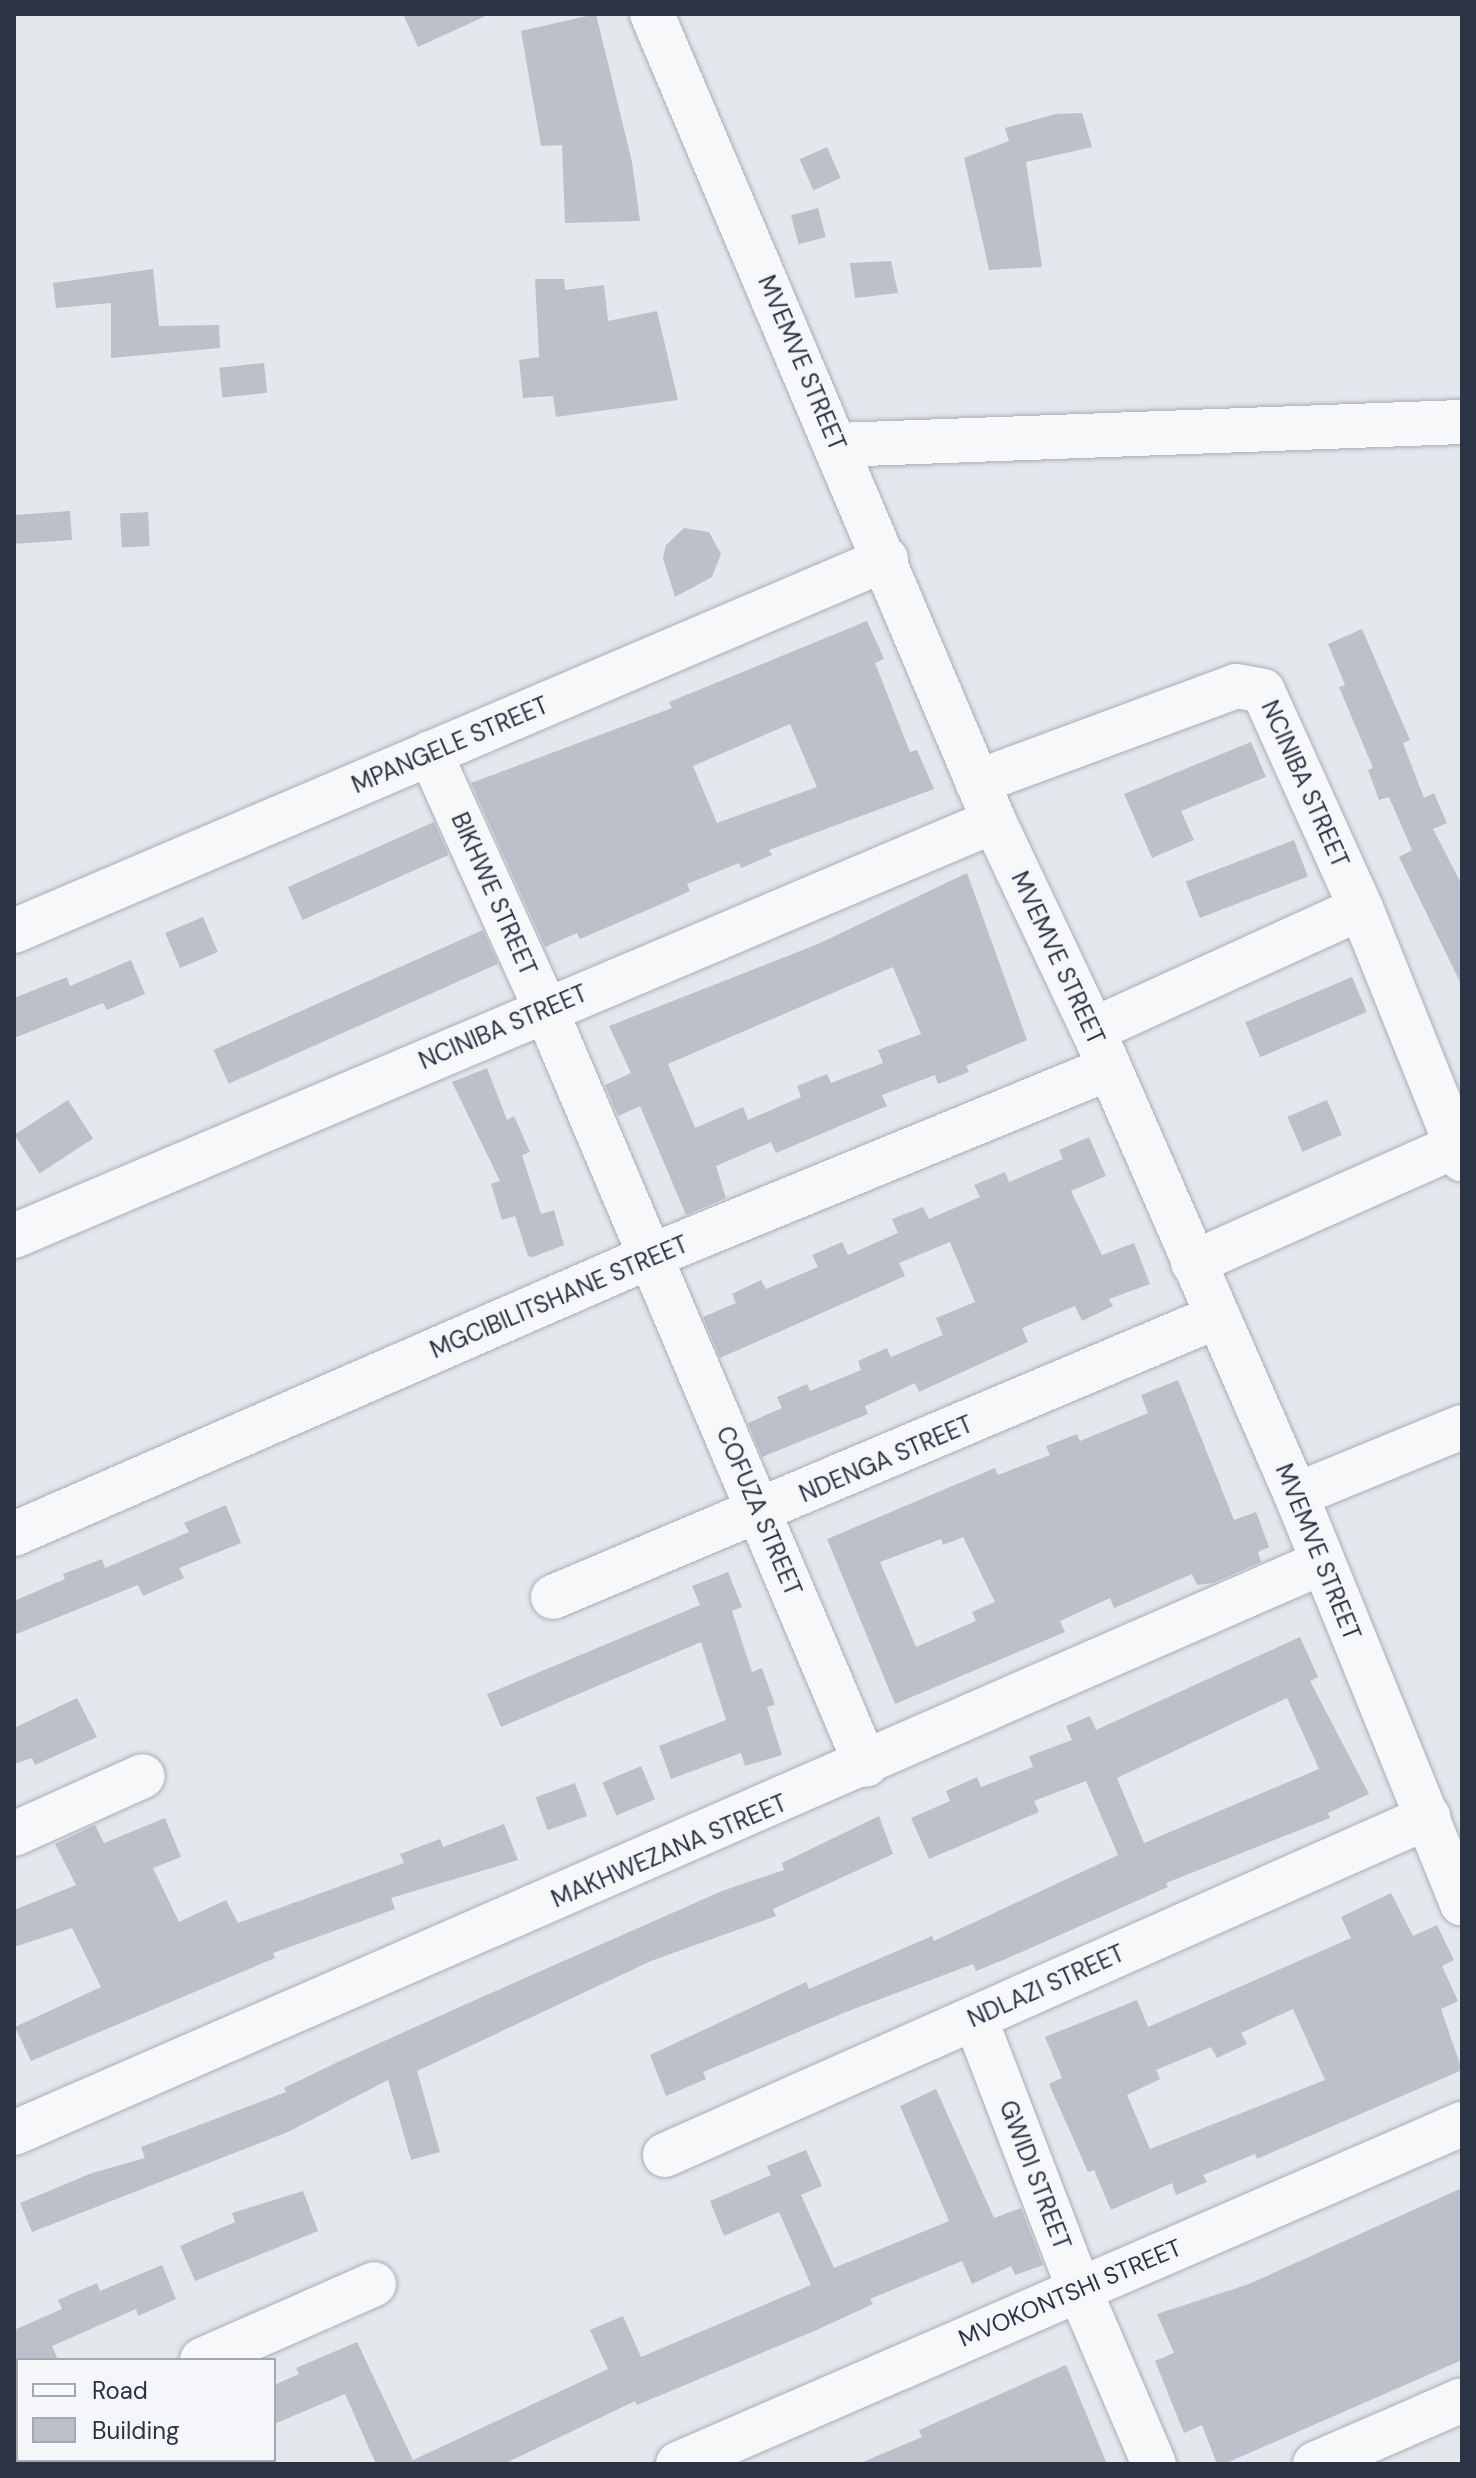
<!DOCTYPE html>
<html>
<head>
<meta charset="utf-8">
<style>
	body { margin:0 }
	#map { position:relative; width:1476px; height:2478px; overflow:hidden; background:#e4e7ec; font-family:"DM Sans",sans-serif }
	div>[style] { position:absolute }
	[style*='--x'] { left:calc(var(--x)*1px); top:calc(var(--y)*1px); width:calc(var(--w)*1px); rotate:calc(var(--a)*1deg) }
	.building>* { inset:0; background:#bbc0ca; transform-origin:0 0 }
	.roads { filter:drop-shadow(0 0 2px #a9aeb7) drop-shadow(0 0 2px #a9aeb7) }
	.minor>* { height:44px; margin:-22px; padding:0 22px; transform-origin:22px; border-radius:22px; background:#f7f8fa }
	span { translate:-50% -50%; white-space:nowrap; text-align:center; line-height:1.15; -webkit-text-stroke:6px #f4f6f9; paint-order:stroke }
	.street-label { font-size:24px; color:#2b3445 }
	.frame { position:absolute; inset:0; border:16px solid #2b3445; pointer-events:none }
	.legend { position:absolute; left:16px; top:2358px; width:260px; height:104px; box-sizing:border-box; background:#f4f6f9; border:2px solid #a4a8b1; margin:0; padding:10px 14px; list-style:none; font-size:24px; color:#2b3445 }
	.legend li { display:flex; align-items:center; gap:16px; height:40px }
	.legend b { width:40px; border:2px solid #a4a8b1 }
</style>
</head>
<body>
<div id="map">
	<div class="building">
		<i style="clip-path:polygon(403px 14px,490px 14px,418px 47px)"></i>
		<i style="clip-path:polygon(596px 14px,632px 162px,640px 221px,565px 223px,562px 145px,541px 146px,521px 31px)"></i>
		<i style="clip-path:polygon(1082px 113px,1092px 147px,1026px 162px,1042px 267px,989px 270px,964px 158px,1009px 141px,1005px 128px,1056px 114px)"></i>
		<i style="left:827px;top:147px;width:34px;height:30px;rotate:66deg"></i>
		<i style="left:818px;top:208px;width:30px;height:28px;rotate:75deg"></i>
		<i style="clip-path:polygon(891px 261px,898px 293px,855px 298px,850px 263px)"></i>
		<i style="clip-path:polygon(153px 269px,159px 326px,219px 325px,220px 348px,111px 358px,111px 303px,56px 308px,53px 283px)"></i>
		<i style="clip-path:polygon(535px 279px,564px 279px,565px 290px,604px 285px,608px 321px,657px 311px,678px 400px,556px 417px,553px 396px,523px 398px,519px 360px,539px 357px)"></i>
		<i style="left:264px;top:363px;width:30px;height:45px;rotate:84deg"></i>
		<i style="left:70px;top:511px;width:29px;height:56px;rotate:86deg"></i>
		<i style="left:148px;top:512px;width:34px;height:28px;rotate:87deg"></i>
		<i style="clip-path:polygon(684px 528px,709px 532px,721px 554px,712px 577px,675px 597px,663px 558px,666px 545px)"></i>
		<i style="clip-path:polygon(evenodd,867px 621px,884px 659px,875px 663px,910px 752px,917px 750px,934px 789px,769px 850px,772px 855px,741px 868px,739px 863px,687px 884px,690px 891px,659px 905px,580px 939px,577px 933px,545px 947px,471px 783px,672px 708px,669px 702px,867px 621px,790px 724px,817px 787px,717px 823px,693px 766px,790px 724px)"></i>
		<i style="clip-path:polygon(1362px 629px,1410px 740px,1403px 743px,1424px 798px,1434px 793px,1447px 823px,1433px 829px,1462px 885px,1462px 986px,1399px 857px,1412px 850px,1389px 797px,1379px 800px,1368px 770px,1373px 768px,1339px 687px,1345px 685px,1328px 644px)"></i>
		<i style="clip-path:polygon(1251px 742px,1266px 777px,1181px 811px,1194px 840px,1152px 858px,1124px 794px)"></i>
		<i style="left:434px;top:822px;width:36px;height:160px;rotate:66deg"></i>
		<i style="left:1294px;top:840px;width:39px;height:116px;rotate:69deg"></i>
		<i style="clip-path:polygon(evenodd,967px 873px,1027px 1040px,966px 1066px,969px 1072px,938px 1084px,935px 1075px,882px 1095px,887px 1106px,776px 1153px,771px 1142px,716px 1166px,726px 1198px,686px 1215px,640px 1106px,618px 1116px,605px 1085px,631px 1073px,609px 1026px,818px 944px,967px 873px,893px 967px,921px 1034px,878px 1050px,883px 1063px,831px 1083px,827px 1074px,797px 1086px,801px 1097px,748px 1120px,743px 1107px,695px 1128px,668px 1064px,893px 967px)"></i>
		<i style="left:203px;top:917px;width:38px;height:41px;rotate:67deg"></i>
		<i style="left:483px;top:930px;width:37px;height:295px;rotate:66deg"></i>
		<i style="clip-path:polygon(131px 960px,145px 994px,107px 1010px,103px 1003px,14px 1038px,14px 998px,67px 977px,70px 986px)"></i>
		<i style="left:1352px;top:977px;width:38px;height:116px;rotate:67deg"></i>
		<i style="clip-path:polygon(487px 1068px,507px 1120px,514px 1116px,530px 1152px,522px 1155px,541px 1214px,554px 1210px,564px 1245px,533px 1257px,528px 1256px,515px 1216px,502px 1220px,491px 1184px,500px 1181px,452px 1082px)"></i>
		<i style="left:68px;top:1100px;width:46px;height:64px;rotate:57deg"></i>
		<i style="left:1327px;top:1100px;width:38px;height:43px;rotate:67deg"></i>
		<i style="clip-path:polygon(1089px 1137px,1106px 1176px,1071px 1191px,1102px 1255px,1134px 1243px,1150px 1284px,1109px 1299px,1113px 1306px,1082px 1321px,1075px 1306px,1022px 1328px,1028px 1342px,919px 1392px,915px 1383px,865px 1406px,868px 1414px,762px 1457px,748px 1423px,782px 1408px,777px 1397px,807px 1384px,810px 1391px,861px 1370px,858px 1361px,887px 1348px,891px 1357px,943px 1335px,936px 1318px,975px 1302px,950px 1242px,899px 1263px,905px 1276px,720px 1358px,703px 1317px,736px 1303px,732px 1294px,761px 1280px,766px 1289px,818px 1267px,812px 1255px,842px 1242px,848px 1255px,898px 1233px,892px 1219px,923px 1207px,929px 1219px,980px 1197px,974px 1185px,1005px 1172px,1009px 1182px,1063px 1159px,1059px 1150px)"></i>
		<i style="clip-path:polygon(evenodd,1178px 1380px,1234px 1520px,1256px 1512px,1269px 1547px,1258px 1552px,1261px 1562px,1213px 1583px,1197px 1585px,1192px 1574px,1114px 1608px,1110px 1598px,1060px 1621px,1065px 1632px,895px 1704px,827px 1539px,995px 1468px,998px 1475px,1050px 1455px,1046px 1446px,1077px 1434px,1080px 1441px,1148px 1413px,1141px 1395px,1178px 1380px,963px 1537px,995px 1602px,972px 1612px,976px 1621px,916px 1647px,880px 1562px,941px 1539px,943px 1545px,963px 1537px)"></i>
		<i style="clip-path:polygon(226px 1505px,241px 1543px,179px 1568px,184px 1578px,143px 1596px,138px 1585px,14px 1635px,14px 1601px,65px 1579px,63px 1574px,102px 1559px,105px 1568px,189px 1532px,184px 1523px)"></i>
		<i style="clip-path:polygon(728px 1572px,742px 1607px,732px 1611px,752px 1672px,762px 1668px,775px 1705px,767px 1707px,782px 1755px,745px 1766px,741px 1753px,671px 1779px,659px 1746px,726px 1720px,701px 1642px,501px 1727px,487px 1694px,700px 1605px,692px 1586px)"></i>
		<i style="clip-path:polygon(evenodd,1300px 1637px,1318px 1677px,1310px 1681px,1369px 1794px,1328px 1813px,1330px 1818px,1166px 1883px,1168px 1887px,1008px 1958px,976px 1971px,973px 1964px,846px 2012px,703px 2072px,706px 2079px,666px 2096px,650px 2055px,806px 1982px,809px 1989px,932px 1936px,934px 1941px,1118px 1855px,1086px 1781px,1034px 1801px,1039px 1812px,929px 1859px,911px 1818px,950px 1801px,946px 1791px,977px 1777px,981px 1787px,1033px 1767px,1029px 1756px,1072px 1740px,1066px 1726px,1090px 1716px,1096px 1730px,1300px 1637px,1287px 1698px,1319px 1769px,1144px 1843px,1117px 1778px,1287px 1698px)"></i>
		<i style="clip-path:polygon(77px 1698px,97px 1737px,35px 1765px,32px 1758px,14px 1764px,14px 1728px)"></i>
		<i style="left:641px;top:1766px;width:36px;height:42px;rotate:67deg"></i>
		<i style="left:575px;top:1783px;width:35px;height:42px;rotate:70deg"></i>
		<i style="clip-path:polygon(879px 1816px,893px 1854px,773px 1909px,776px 1916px,651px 1961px,417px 2071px,440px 2152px,411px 2160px,388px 2080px,288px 2132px,32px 2232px,20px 2203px,92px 2173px,145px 2158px,141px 2147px,286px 2092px,284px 2088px,342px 2060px,464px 2005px,722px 1891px,784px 1870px,782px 1863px)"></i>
		<i style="clip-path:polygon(165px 1818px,181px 1857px,153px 1868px,179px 1922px,226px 1900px,238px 1923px,404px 1863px,400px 1854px,440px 1839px,443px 1847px,504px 1824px,518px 1860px,391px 1898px,395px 1909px,273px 1953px,275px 1958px,31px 2061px,15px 2027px,101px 1987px,72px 1928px,14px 1947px,14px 1910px,76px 1885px,55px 1844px,95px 1825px,104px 1843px)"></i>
		<i style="clip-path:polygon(evenodd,1391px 1893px,1413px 1936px,1437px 1925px,1454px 1960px,1442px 1966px,1458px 2001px,1441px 2009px,1462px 2070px,1257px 2159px,1255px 2154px,1203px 2175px,1207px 2182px,1176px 2195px,1172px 2183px,1111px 2210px,1094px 2170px,1088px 2172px,1049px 2084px,1062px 2078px,1045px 2037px,1137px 2000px,1148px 2027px,1351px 1938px,1341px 1917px,1391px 1893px,1293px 2009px,1325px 2080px,1150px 2149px,1127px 2095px,1160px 2079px,1156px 2070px,1211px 2047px,1217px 2058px,1247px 2044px,1241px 2033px,1293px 2009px)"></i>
		<i style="clip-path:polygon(936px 2089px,994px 2218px,1021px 2208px,1043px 2265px,1015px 2275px,1011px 2266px,972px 2284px,962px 2261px,870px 2299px,873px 2304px,812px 2332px,637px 2405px,635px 2401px,504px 2464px,376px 2464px,345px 2394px,274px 2424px,274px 2385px,299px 2374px,296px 2368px,357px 2342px,413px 2460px,608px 2369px,590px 2330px,623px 2316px,641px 2357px,811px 2285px,779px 2212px,724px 2236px,710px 2201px,771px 2175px,767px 2166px,806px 2150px,822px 2186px,801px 2195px,834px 2268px,949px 2221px,900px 2106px)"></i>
		<i style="clip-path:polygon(1462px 2188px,1462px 2360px,1224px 2464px,1217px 2464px,1202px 2425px,1184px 2433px,1155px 2361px,1174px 2353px,1157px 2314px,1249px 2284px)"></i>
		<i style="clip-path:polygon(303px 2191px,318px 2231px,195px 2281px,180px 2246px,235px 2222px,232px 2213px)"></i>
		<i style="clip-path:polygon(162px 2265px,176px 2299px,138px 2316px,136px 2309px,52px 2346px,58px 2360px,14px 2360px,14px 2330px,62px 2309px,58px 2300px,97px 2283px,100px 2291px)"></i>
		<i style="clip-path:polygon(1066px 2365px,1107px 2464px,858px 2464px,922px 2437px,919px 2430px)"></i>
	</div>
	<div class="roads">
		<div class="minor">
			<i style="--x:652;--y:14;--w:876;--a:67.03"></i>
			<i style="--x:994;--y:821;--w:231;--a:64.7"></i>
			<i style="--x:1093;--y:1030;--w:507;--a:66.42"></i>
			<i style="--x:1296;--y:1495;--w:441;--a:67.9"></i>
			<i style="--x:837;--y:445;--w:625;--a:-2.11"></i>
			<i style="--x:430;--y:753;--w:280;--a:65.7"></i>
			<i style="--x:545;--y:1008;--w:822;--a:67.02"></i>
			<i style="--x:977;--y:782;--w:276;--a:-20.3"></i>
			<i style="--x:1236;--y:686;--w:27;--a:10"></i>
			<i style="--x:1263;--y:691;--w:238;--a:65.7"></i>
			<i style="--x:1361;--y:908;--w:271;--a:68.1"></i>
			<i style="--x:14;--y:931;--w:948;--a:-23.1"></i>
			<i style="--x:1093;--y:1030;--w:294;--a:-24.5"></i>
			<i style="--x:14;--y:1236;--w:1064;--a:-22.95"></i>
			<i style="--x:1193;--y:1263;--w:288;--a:-24"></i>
			<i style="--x:1296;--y:1495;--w:179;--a:-22.3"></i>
			<i style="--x:14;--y:1534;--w:693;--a:-23.57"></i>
			<i style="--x:649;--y:1257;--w:497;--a:-22.3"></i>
			<i style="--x:553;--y:1597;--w:720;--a:-22.9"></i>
			<i style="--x:14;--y:1834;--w:141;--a:-24.2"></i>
			<i style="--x:975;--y:2018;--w:290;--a:69"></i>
			<i style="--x:1079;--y:2289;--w:190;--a:66.8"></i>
			<i style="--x:14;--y:2133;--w:1426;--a:-23.56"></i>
			<i style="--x:665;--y:2155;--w:835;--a:-23.89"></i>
			<i style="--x:202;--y:2360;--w:188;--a:-23.8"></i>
			<i style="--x:14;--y:2443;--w:4;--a:-27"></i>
			<i style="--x:678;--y:2464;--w:855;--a:-23.45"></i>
			<i style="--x:1315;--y:2464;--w:160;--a:-23.5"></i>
		</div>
	</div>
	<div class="street-label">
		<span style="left:802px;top:363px;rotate:67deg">MVEMVE STREET</span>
		<span style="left:450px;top:745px;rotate:-23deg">MPANGELE STREET</span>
		<span style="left:1305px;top:784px;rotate:66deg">NCINIBA STREET</span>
		<span style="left:494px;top:894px;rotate:66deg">BIKHWE STREET</span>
		<span style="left:1058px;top:958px;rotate:65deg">MVEMVE STREET</span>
		<span style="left:503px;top:1027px;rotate:-23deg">NCINIBA STREET</span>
		<span style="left:559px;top:1297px;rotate:-23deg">MGCIBILITSHANE STREET</span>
		<span style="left:886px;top:1459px;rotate:-23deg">NDENGA STREET</span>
		<span style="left:759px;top:1511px;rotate:67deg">COFUZA STREET</span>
		<span style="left:1318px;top:1552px;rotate:68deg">MVEMVE STREET</span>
		<span style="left:669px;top:1851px;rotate:-23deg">MAKHWEZANA STREET</span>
		<span style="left:1046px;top:1986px;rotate:-24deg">NDLAZI STREET</span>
		<span style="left:1035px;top:2175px;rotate:69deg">GWIDI STREET</span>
		<span style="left:1070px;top:2293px;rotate:-23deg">MVOKONTSHI STREET</span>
	</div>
	<div class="frame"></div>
	<ul class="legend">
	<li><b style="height:10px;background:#f7f8fa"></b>Road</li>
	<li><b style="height:22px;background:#bbc0ca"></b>Building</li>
	</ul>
</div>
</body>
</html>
